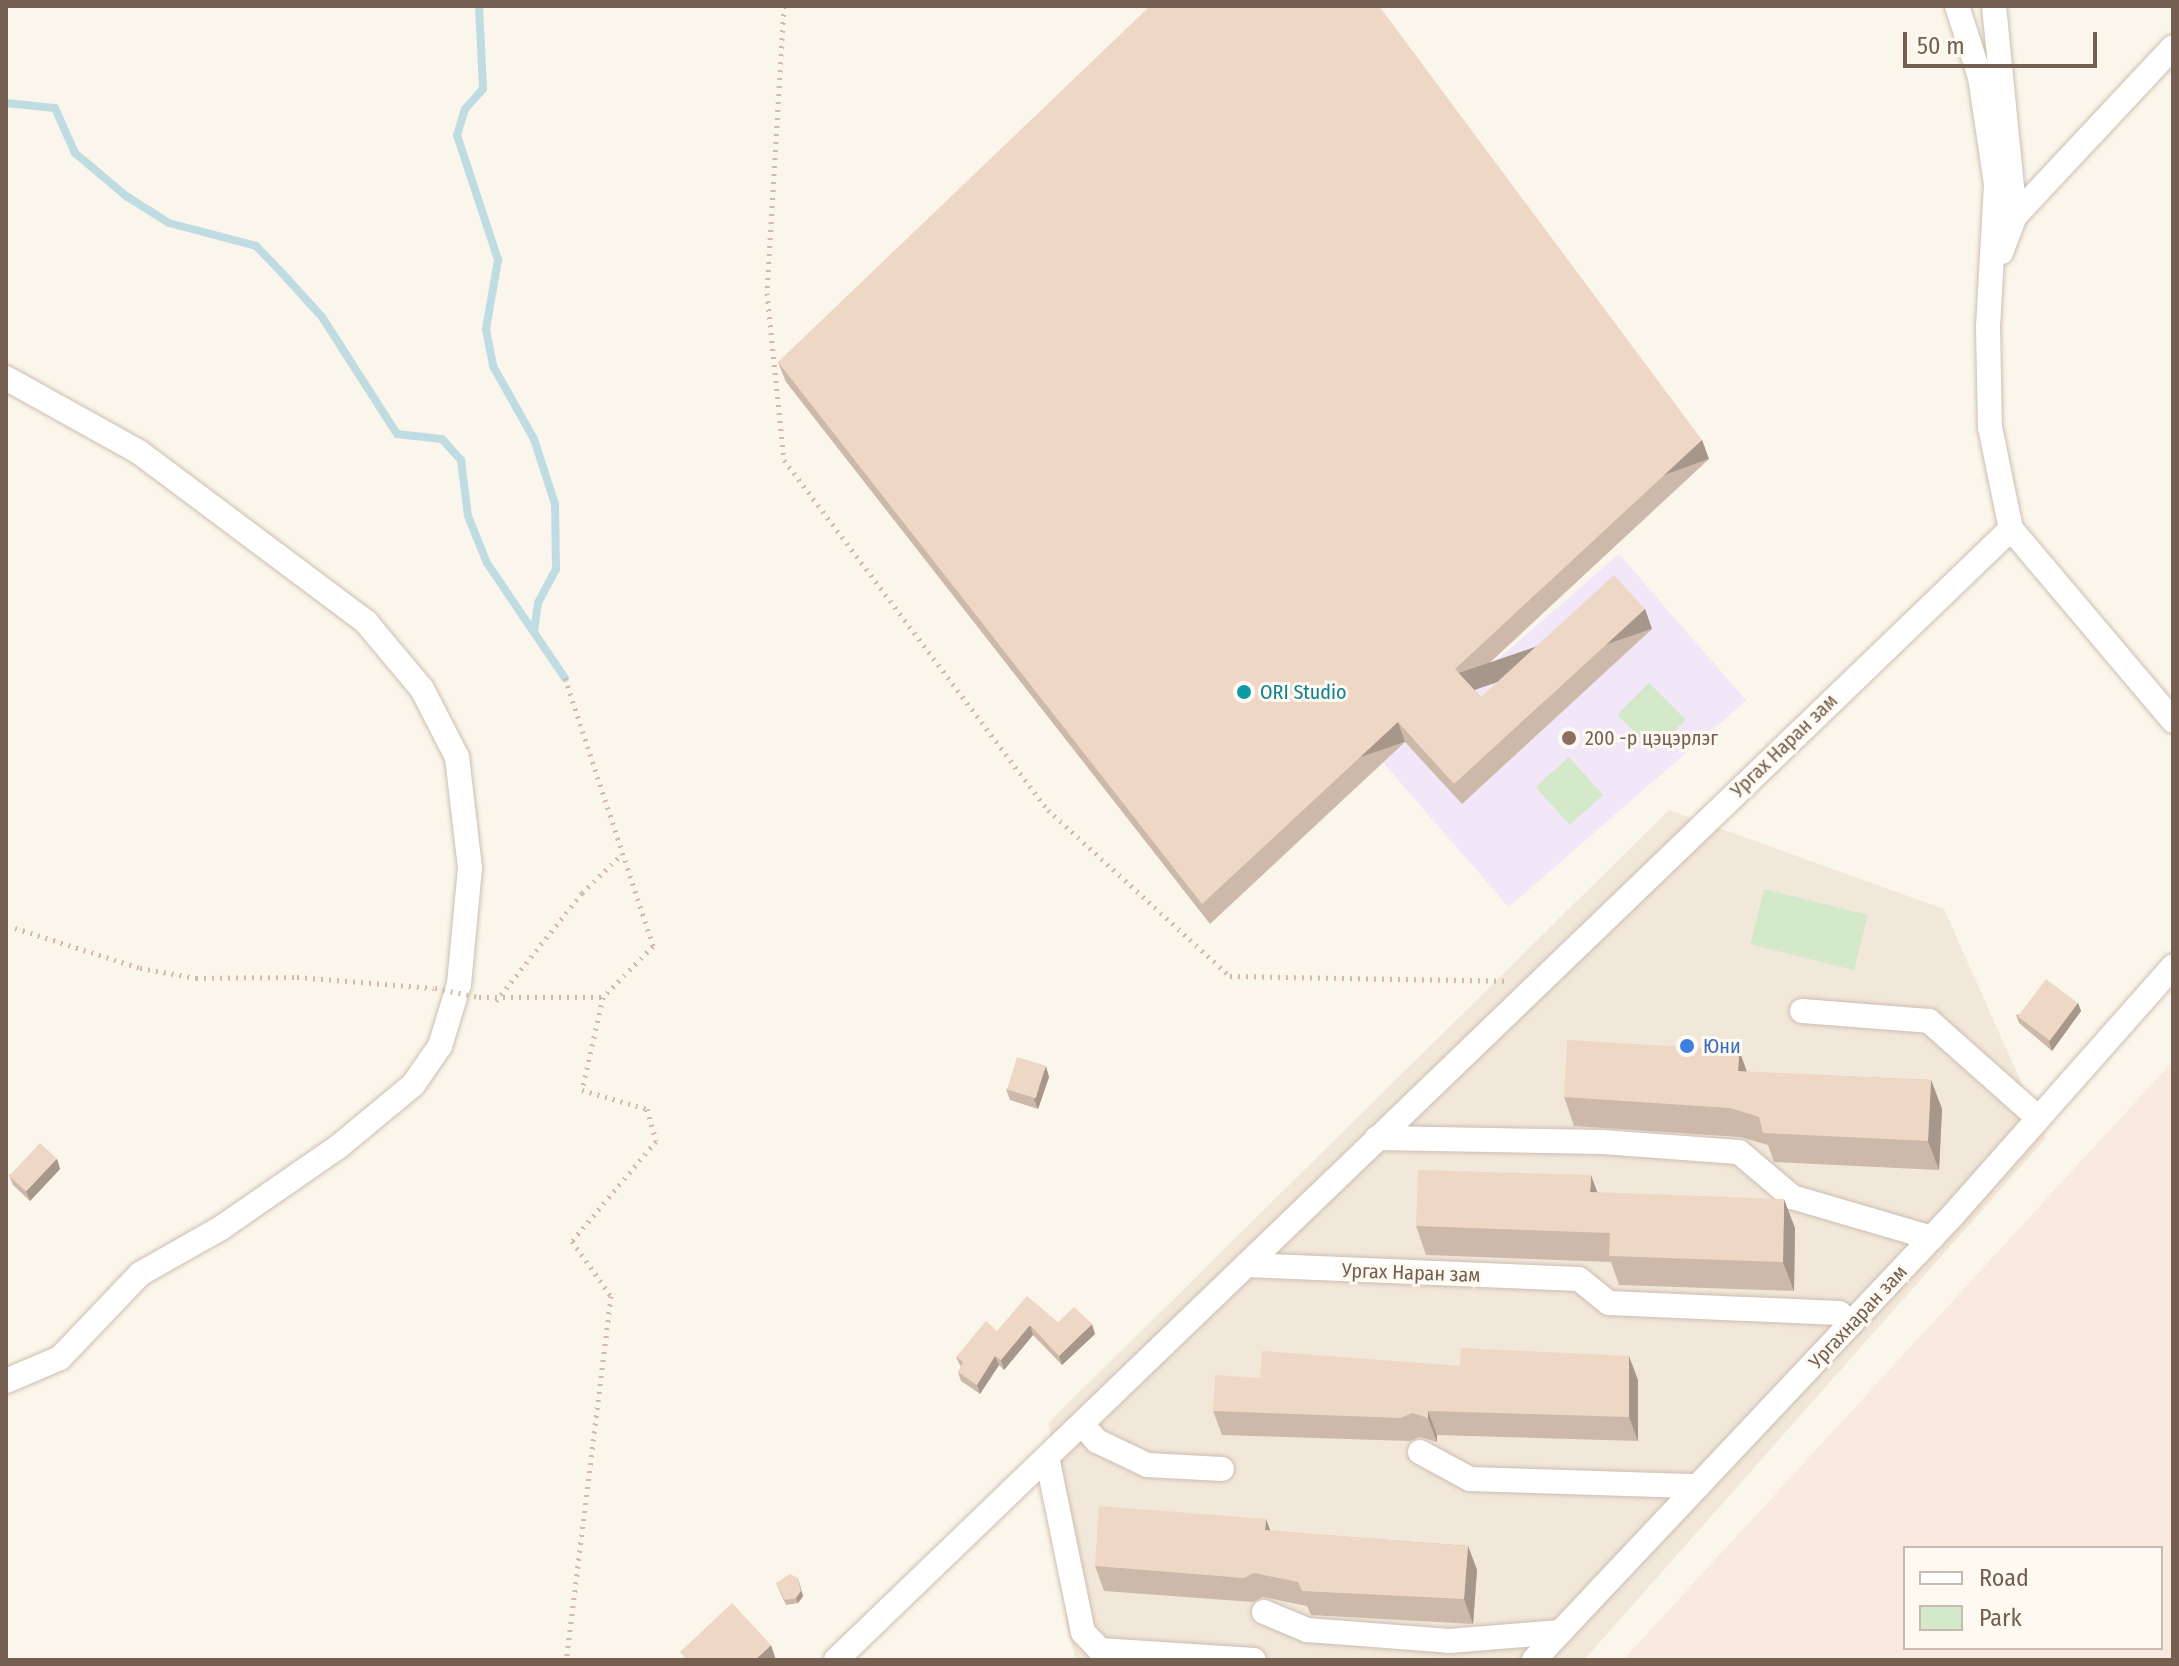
<!DOCTYPE html>
<html>
<head>
<meta charset="utf-8">
<style>
	body { margin:0 }
	#map { position:relative; width:2179px; height:1666px; overflow:hidden; background:#fbf6eb; font-family:"Fira Sans Condensed",sans-serif }
	div>[style] { position:absolute }
	[style*='--x'] { left:calc(var(--x)*1px); top:calc(var(--y)*1px); width:calc(var(--w)*1px); rotate:calc(var(--a)*1deg) }
	.residential>* { inset:0; background:#f2e8da }
	.commercial>* { inset:0; background:#fae9e0 }
	.education>* { inset:0; background:#f2e7f8; transform-origin:0 0 }
	.green>* { inset:0; background:#d4e8ca; transform-origin:0 0 }
	.stream>* { height:8px; margin:-4px; padding:0 4px; transform-origin:4px; border-radius:4px; background:#c0dce3 }
	.path>* { height:5px; margin-top:-2.5px; transform-origin:0; background:repeating-linear-gradient(90deg,#d3bba7 0 2px,transparent 0 8px) }
	.roads { filter:drop-shadow(0 0 2px #ccbeb1) drop-shadow(0 0 2px #ccbeb1) }
	.minor>* { height:24px; margin:-12px; padding:0 12px; transform-origin:12px; border-radius:12px; background:#fff }
	.path-bridge>* { height:5px; margin-top:-2.5px; transform-origin:0; background:repeating-linear-gradient(90deg,#d3bba7 0 2px,transparent 0 8px) }
	.wall>* { inset:0; background:#cdb9a9 }
	.shaded-wall>* { inset:0; background:#a7968a; transform-origin:0 0 }
	.building>* { inset:0; background:#eed7c5; transform-origin:0 0 }
	.dots>* { width:22px; height:22px; translate:-50% -50%; box-sizing:border-box; border:4px solid #fef9f1; border-radius:50% }
	span { translate:-50% -50%; white-space:nowrap; text-align:center; line-height:1.15; -webkit-text-stroke:6px #fef9f1; paint-order:stroke }
	.culture-label { font-size:20px; color:#0d838f }
	.left { translate:0 -50%; text-align:left }
	.education-label { font-size:20px; color:#785e54 }
	.street-label { font-size:20px; color:#745f50 }
	.shop-label { font-size:20px; color:#366cbe }
	.frame { position:absolute; inset:0; border:8px solid #745f50; pointer-events:none }
	.legend { position:absolute; left:1903px; top:1546px; width:260px; height:104px; box-sizing:border-box; background:#fef9f1; border:2px solid #c7bbb1; margin:0; padding:10px 14px; list-style:none; font-size:24px; color:#745f50 }
	.legend li { display:flex; align-items:center; gap:16px; height:40px }
	.legend b { width:40px; border:2px solid #c7bbb1 }
	.scale { position:absolute; left:1903px; top:32px; width:194px; height:36px; box-sizing:border-box; border:4px solid #745f50; border-top:0; padding-left:10px; font-size:24px; line-height:28px; white-space:nowrap; color:#745f50; -webkit-text-stroke:6px #fef9f1; paint-order:stroke }
</style>
</head>
<body>
<div id="map">
	<div class="residential">
		<i style="clip-path:polygon(1669px 810px,1944px 909px,2046px 1138px,1584px 1660px,1076px 1660px,1067px 1628px,1049px 1422px)"></i>
	</div>
	<div class="commercial">
		<i style="clip-path:polygon(evenodd,2173px 1061px,2173px 1660px,1623px 1660px,2173px 1061px,1905px 1548px,2161px 1548px,2161px 1648px,1905px 1648px,1905px 1548px)"></i>
	</div>
	<div class="education">
		<i style="left:1619px;top:554px;width:194px;height:315px;rotate:49deg"></i>
	</div>
	<div class="green">
		<i style="left:1649px;top:683px;width:52px;height:45px;rotate:45deg"></i>
		<i style="left:1569px;top:757px;width:51px;height:45px;rotate:48deg"></i>
		<i style="left:1764px;top:889px;width:107px;height:57px;rotate:14deg"></i>
	</div>
	<div class="stream">
		<i style="--x:479;--y:6;--w:83;--a:87.2"></i>
		<i style="--x:483;--y:89;--w:27;--a:132"></i>
		<i style="--x:465;--y:109;--w:27;--a:107"></i>
		<i style="--x:457;--y:135;--w:132;--a:71.8"></i>
		<i style="--x:498;--y:260;--w:70;--a:99.9"></i>
		<i style="--x:486;--y:329;--w:38;--a:79"></i>
		<i style="--x:493;--y:366;--w:84;--a:60.7"></i>
		<i style="--x:534;--y:439;--w:68;--a:72.1"></i>
		<i style="--x:555;--y:504;--w:65;--a:89.1"></i>
		<i style="--x:556;--y:569;--w:38;--a:118"></i>
		<i style="--x:538;--y:603;--w:29;--a:98"></i>
		<i style="--x:6;--y:103;--w:49;--a:5.8"></i>
		<i style="--x:55;--y:108;--w:49;--a:66"></i>
		<i style="--x:75;--y:153;--w:67;--a:40.1"></i>
		<i style="--x:126;--y:196;--w:51;--a:32.1"></i>
		<i style="--x:169;--y:223;--w:90;--a:14.8"></i>
		<i style="--x:256;--y:246;--w:39;--a:46"></i>
		<i style="--x:283;--y:274;--w:58;--a:47.8"></i>
		<i style="--x:322;--y:317;--w:139;--a:57.3"></i>
		<i style="--x:397;--y:434;--w:45;--a:6.3"></i>
		<i style="--x:442;--y:439;--w:28;--a:48"></i>
		<i style="--x:461;--y:460;--w:56;--a:82.9"></i>
		<i style="--x:468;--y:516;--w:51;--a:68"></i>
		<i style="--x:487;--y:563;--w:139;--a:55.9"></i>
	</div>
	<div class="path">
		<i style="--x:784;--y:6;--w:288;--a:93.4"></i>
		<i style="--x:767;--y:293;--w:168;--a:84.2"></i>
		<i style="--x:784;--y:460;--w:438;--a:53"></i>
		<i style="--x:1048;--y:810;--w:246;--a:42.4"></i>
		<i style="--x:1230;--y:976;--w:275;--a:1"></i>
		<i style="--x:565;--y:678;--w:282;--a:71.8"></i>
		<i style="--x:653;--y:946;--w:71;--a:134.4"></i>
		<i style="--x:603;--y:997;--w:95;--a:102.7"></i>
		<i style="--x:582;--y:1090;--w:68;--a:16.3"></i>
		<i style="--x:647;--y:1109;--w:33;--a:74"></i>
		<i style="--x:656;--y:1141;--w:131;--a:130"></i>
		<i style="--x:572;--y:1241;--w:67;--a:54.7"></i>
		<i style="--x:611;--y:1296;--w:367;--a:97"></i>
		<i style="--x:15;--y:928;--w:131;--a:17.7"></i>
		<i style="--x:140;--y:968;--w:57;--a:10.1"></i>
		<i style="--x:196;--y:978;--w:101;--a:-0.6"></i>
		<i style="--x:297;--y:977;--w:137;--a:4.6"></i>
		<i style="--x:479;--y:997;--w:124;--a:0"></i>
		<i style="--x:496;--y:1001;--w:138;--a:-51.5"></i>
		<i style="--x:582;--y:893;--w:56;--a:-44.3"></i>
	</div>
	<div class="roads">
		<div class="minor">
			<i style="--x:1957;--y:6;--w:75;--a:72.1"></i>
			<i style="--x:1980;--y:77;--w:108;--a:81.5"></i>
			<i style="--x:1996;--y:184;--w:142;--a:93.2"></i>
			<i style="--x:1988;--y:326;--w:101;--a:88.9"></i>
			<i style="--x:1990;--y:427;--w:104;--a:78.4"></i>
			<i style="--x:1994;--y:6;--w:211;--a:84.3"></i>
			<i style="--x:2015;--y:216;--w:39;--a:111"></i>
			<i style="--x:2015;--y:216;--w:231;--a:-46.9"></i>
			<i style="--x:6;--y:378;--w:152;--a:29.1"></i>
			<i style="--x:139;--y:452;--w:284;--a:36.8"></i>
			<i style="--x:366;--y:622;--w:87;--a:50.1"></i>
			<i style="--x:422;--y:689;--w:76;--a:62.8"></i>
			<i style="--x:457;--y:757;--w:112;--a:83.3"></i>
			<i style="--x:470;--y:868;--w:117;--a:95.4"></i>
			<i style="--x:459;--y:984;--w:65;--a:107"></i>
			<i style="--x:440;--y:1046;--w:47;--a:124.7"></i>
			<i style="--x:413;--y:1085;--w:97;--a:140.4"></i>
			<i style="--x:338;--y:1147;--w:142;--a:145.3"></i>
			<i style="--x:221;--y:1228;--w:93;--a:150.4"></i>
			<i style="--x:140;--y:1274;--w:116;--a:133.6"></i>
			<i style="--x:60;--y:1358;--w:59;--a:156.9"></i>
			<i style="--x:1802;--y:1011;--w:127;--a:4.5"></i>
			<i style="--x:1929;--y:1021;--w:143;--a:41.6"></i>
			<i style="--x:1377;--y:1138;--w:225;--a:1"></i>
			<i style="--x:1602;--y:1142;--w:137;--a:4.2"></i>
			<i style="--x:1739;--y:1152;--w:70;--a:40.3"></i>
			<i style="--x:1792;--y:1197;--w:146;--a:16.3"></i>
			<i style="--x:1246;--y:1265;--w:333;--a:2.4"></i>
			<i style="--x:1579;--y:1279;--w:38;--a:39"></i>
			<i style="--x:1609;--y:1303;--w:230;--a:2.5"></i>
			<i style="--x:1839;--y:1313;--w:16;--a:38"></i>
			<i style="--x:1082;--y:1424;--w:23;--a:49"></i>
			<i style="--x:1097;--y:1441;--w:55;--a:25.6"></i>
			<i style="--x:1147;--y:1465;--w:75;--a:3.1"></i>
			<i style="--x:1420;--y:1452;--w:57;--a:28.4"></i>
			<i style="--x:1470;--y:1479;--w:228;--a:1.8"></i>
			<i style="--x:1047;--y:1457;--w:179;--a:78.4"></i>
			<i style="--x:1083;--y:1632;--w:25;--a:47"></i>
			<i style="--x:1100;--y:1650;--w:154;--a:3.7"></i>
			<i style="--x:1264;--y:1612;--w:47;--a:22.7"></i>
			<i style="--x:1307;--y:1630;--w:142;--a:4.4"></i>
			<i style="--x:1449;--y:1641;--w:112;--a:-4.6"></i>
			<i style="--x:836;--y:1660;--w:1631;--a:-43.91"></i>
			<i style="--x:2011;--y:529;--w:251;--a:49.8"></i>
			<i style="--x:1534;--y:1660;--w:611;--a:-46.72"></i>
			<i style="--x:1953;--y:1215;--w:332;--a:-48.5"></i>
		</div>
	</div>
	<div class="path-bridge">
		<i style="--x:435;--y:988;--w:44;--a:11.8"></i>
	</div>
	<div class="wall">
		<i style="clip-path:polygon(778px 362px,1702px 440px,1709px 459px,1468px 683px,1481px 697px,1645px 609px,1652px 629px,1462px 804px,1405px 742px,1210px 924px,786px 382px)"></i>
		<i style="clip-path:polygon(2078px 1003px,2081px 1011px,2052px 1051px,2019px 1023px,2016px 1015px)"></i>
		<i style="clip-path:polygon(1747px 1072px,1931px 1080px,1942px 1109px,1939px 1170px,1774px 1162px,1768px 1145px,1740px 1137px,1574px 1126px,1564px 1097px)"></i>
		<i style="clip-path:polygon(1049px 1077px,1038px 1109px,1010px 1100px,1006px 1089px)"></i>
		<i style="clip-path:polygon(57px 1159px,60px 1169px,30px 1201px,13px 1185px,9px 1175px)"></i>
		<i style="clip-path:polygon(1597px 1192px,1795px 1228px,1794px 1291px,1619px 1285px,1611px 1262px,1426px 1255px,1416px 1226px)"></i>
		<i style="clip-path:polygon(1058px 1322px,1095px 1334px,1062px 1365px,1033px 1335px,1004px 1370px,999px 1365px,980px 1394px,961px 1381px,958px 1372px,961px 1367px,956px 1357px,997px 1331px)"></i>
		<i style="clip-path:polygon(1260px 1378px,1638px 1380px,1638px 1441px,1437px 1435px,1437px 1442px,1420px 1437px,1410px 1441px,1222px 1435px,1213px 1411px)"></i>
		<i style="clip-path:polygon(1271px 1531px,1468px 1546px,1477px 1570px,1473px 1624px,1311px 1615px,1307px 1606px,1263px 1597px,1253px 1602px,1104px 1591px,1095px 1566px)"></i>
		<i style="clip-path:polygon(776px 1583px,803px 1596px,798px 1603px,786px 1605px)"></i>
	</div>
	<div class="shaded-wall">
		<i style="left:1702px;top:440px;width:20px;height:337px;rotate:70deg"></i>
		<i style="left:1645px;top:609px;width:21px;height:259px;rotate:71deg"></i>
		<i style="left:1398px;top:722px;width:21px;height:267px;rotate:71deg"></i>
		<i style="clip-path:polygon(2078px 1003px,2081px 1011px,2052px 1051px,2049px 1042px)"></i>
		<i style="clip-path:polygon(1739px 1050px,1750px 1080px,1738px 1071px)"></i>
		<i style="clip-path:polygon(1046px 1066px,1049px 1077px,1038px 1109px,1034px 1099px)"></i>
		<i style="clip-path:polygon(1931px 1080px,1942px 1109px,1939px 1170px,1928px 1141px)"></i>
		<i style="clip-path:polygon(57px 1159px,60px 1169px,30px 1201px,26px 1191px)"></i>
		<i style="clip-path:polygon(1591px 1175px,1602px 1205px,1590px 1192px)"></i>
		<i style="clip-path:polygon(1784px 1199px,1795px 1228px,1794px 1291px,1783px 1262px)"></i>
		<i style="clip-path:polygon(1092px 1324px,1095px 1334px,1062px 1365px,1059px 1356px)"></i>
		<i style="clip-path:polygon(1030px 1325px,1033px 1335px,1004px 1370px,1001px 1360px)"></i>
		<i style="clip-path:polygon(995px 1356px,999px 1365px,980px 1394px,977px 1385px)"></i>
		<i style="clip-path:polygon(1629px 1356px,1638px 1380px,1638px 1441px,1629px 1417px)"></i>
		<i style="clip-path:polygon(1428px 1411px,1437px 1435px,1437px 1442px,1428px 1418px)"></i>
		<i style="clip-path:polygon(1266px 1519px,1275px 1543px,1265px 1530px)"></i>
		<i style="clip-path:polygon(1468px 1546px,1477px 1570px,1473px 1624px,1464px 1599px)"></i>
		<i style="clip-path:polygon(798px 1578px,803px 1596px,798px 1603px,796px 1598px)"></i>
		<i style="clip-path:polygon(771px 1645px,776px 1660px,755px 1660px)"></i>
	</div>
	<div class="building">
		<i style="clip-path:polygon(1150px 6px,1379px 6px,1702px 440px,1455px 669px,1481px 697px,1614px 575px,1645px 609px,1454px 784px,1398px 722px,1202px 904px,778px 362px)"></i>
		<i style="left:2046px;top:979px;width:40px;height:47px;rotate:37deg"></i>
		<i style="clip-path:polygon(1567px 1040px,1739px 1050px,1738px 1071px,1931px 1080px,1928px 1141px,1763px 1133px,1759px 1117px,1730px 1108px,1564px 1097px)"></i>
		<i style="left:1017px;top:1057px;width:30px;height:34px;rotate:17deg"></i>
		<i style="left:40px;top:1143px;width:23px;height:45px;rotate:43deg"></i>
		<i style="clip-path:polygon(1418px 1170px,1591px 1175px,1590px 1192px,1784px 1199px,1783px 1262px,1609px 1256px,1610px 1233px,1416px 1226px)"></i>
		<i style="clip-path:polygon(1027px 1296px,1058px 1322px,1074px 1307px,1092px 1324px,1059px 1356px,1030px 1325px,1001px 1360px,995px 1356px,977px 1385px,958px 1372px,963px 1362px,956px 1357px,986px 1321px,997px 1331px)"></i>
		<i style="clip-path:polygon(1461px 1348px,1629px 1356px,1629px 1417px,1428px 1411px,1428px 1418px,1412px 1413px,1401px 1418px,1213px 1411px,1215px 1375px,1260px 1378px,1262px 1351px,1460px 1366px)"></i>
		<i style="clip-path:polygon(1099px 1506px,1266px 1519px,1265px 1530px,1468px 1546px,1464px 1599px,1302px 1591px,1298px 1582px,1254px 1573px,1244px 1578px,1095px 1566px)"></i>
		<i style="clip-path:polygon(790px 1574px,798px 1578px,801px 1591px,796px 1598px,785px 1600px,776px 1583px)"></i>
		<i style="clip-path:polygon(732px 1603px,771px 1645px,755px 1660px,687px 1660px,680px 1652px)"></i>
	</div>
	<div class="dots">
		<i style="left:1244px;top:692px;background:#0f9aa8"></i>
		<i style="left:1569px;top:738px;background:#8d6e63"></i>
		<i style="left:1687px;top:1046px;background:#3f7fe0"></i>
	</div>
	<div class="culture-label">
		<span class="left" style="left:1260px;top:692px">ORI Studio</span>
	</div>
	<div class="education-label">
		<span class="left" style="left:1585px;top:738px">200 -р цэцэрлэг</span>
	</div>
	<div class="street-label">
		<span style="left:1784px;top:746px;rotate:-44deg">Ургах Наран зам</span>
		<span style="left:1411px;top:1273px;rotate:2deg">Ургах Наран зам</span>
		<span style="left:1858px;top:1317px;rotate:-47deg">Ургахнаран зам</span>
	</div>
	<div class="shop-label">
		<span class="left" style="left:1703px;top:1046px">Юни</span>
	</div>
	<div class="frame"></div>
	<ul class="legend">
	<li><b style="height:10px;background:#fff"></b>Road</li>
	<li><b style="height:22px;background:#d4e8ca"></b>Park</li>
	</ul>
	<div class="scale">50 m</div>
</div>
</body>
</html>
